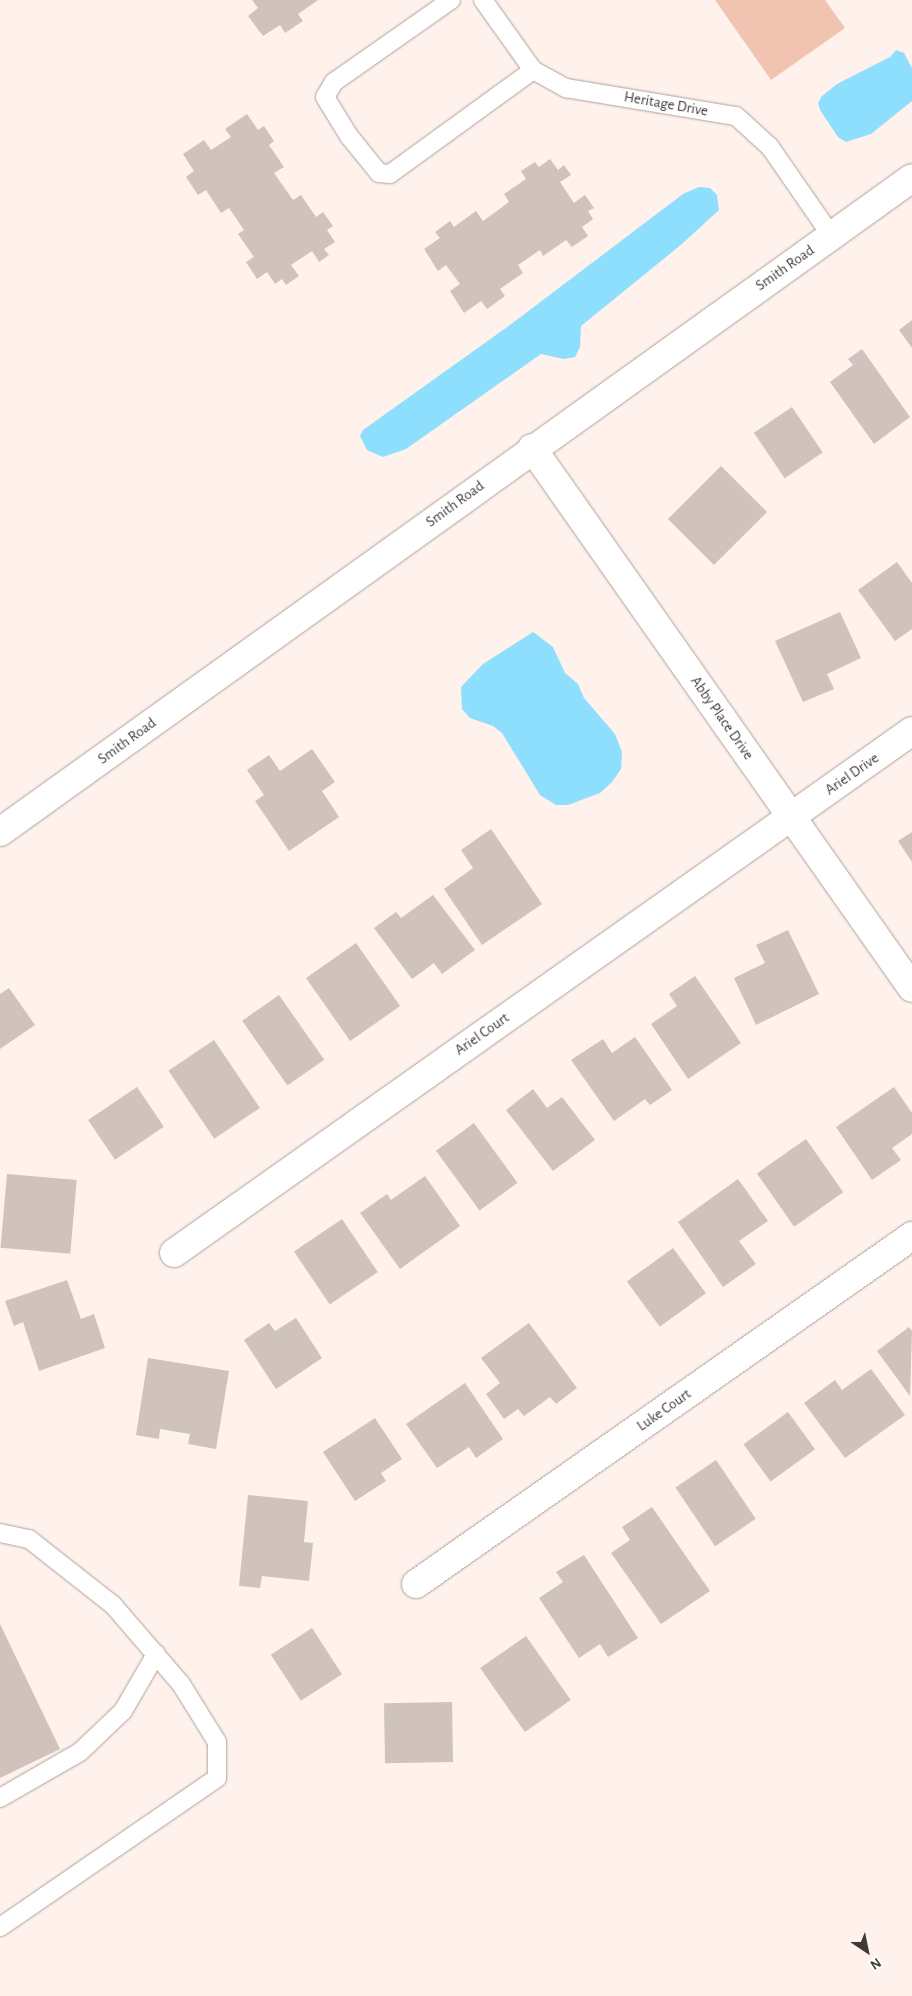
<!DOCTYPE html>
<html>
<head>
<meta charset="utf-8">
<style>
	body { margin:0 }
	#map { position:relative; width:912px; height:1996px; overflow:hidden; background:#fff1eb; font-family:"Alegreya Sans",sans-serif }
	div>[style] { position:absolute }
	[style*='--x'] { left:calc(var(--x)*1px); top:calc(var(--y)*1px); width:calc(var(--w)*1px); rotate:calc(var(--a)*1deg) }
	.green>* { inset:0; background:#f0c4b0 }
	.water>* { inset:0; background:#8edefd }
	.building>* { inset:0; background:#d0c3be; transform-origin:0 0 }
	.roads { filter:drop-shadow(0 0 1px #ada19b) drop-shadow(0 0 1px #ada19b) }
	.lane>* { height:18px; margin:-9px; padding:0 9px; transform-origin:9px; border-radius:9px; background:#fff }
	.street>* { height:28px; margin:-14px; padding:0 14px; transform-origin:14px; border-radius:14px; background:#fff }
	span { translate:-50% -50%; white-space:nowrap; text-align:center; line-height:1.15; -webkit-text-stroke:4px #fff; paint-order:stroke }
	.street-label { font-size:15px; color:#3f3a38 }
	.north { position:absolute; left:842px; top:1926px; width:50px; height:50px; -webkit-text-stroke:4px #fff; paint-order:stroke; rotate:146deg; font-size:14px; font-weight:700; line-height:20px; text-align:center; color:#3f3a38 }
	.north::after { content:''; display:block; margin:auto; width:18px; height:22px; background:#3f3a38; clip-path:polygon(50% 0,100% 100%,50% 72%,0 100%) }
</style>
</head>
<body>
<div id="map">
	<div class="green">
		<i style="clip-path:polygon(715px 0,825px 0,845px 28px,771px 80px)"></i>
	</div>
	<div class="water">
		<i style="clip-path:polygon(896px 50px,904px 53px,912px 68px,912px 101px,871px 134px,846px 142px,838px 137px,820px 110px,818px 103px,822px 96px,837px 84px,890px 57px)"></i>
		<i style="clip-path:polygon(699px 187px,710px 188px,717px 195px,719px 210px,682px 244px,581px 326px,580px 347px,575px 357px,564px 359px,541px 354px,406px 449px,383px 457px,367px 450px,360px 436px,363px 430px,510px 325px,683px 194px)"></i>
		<i style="clip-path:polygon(533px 632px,553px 647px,565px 673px,578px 684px,584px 698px,615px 734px,622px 752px,621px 769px,612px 782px,600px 793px,568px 805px,556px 805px,540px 795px,502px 733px,493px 726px,470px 718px,462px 709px,461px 687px,483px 664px)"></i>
	</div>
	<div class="building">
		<i style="clip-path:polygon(252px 0,318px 0,298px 14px,303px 21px,285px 33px,280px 25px,263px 36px,248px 16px,258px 8px)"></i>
		<i style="clip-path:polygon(247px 114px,258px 130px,264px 126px,274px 141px,269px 145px,284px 167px,274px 173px,293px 200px,301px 195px,316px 217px,323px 212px,333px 226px,327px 230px,335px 242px,324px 249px,329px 255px,319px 262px,312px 251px,291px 265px,299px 276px,286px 285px,282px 279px,275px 284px,267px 272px,257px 279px,246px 262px,254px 257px,238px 234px,244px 230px,229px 208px,221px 213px,206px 190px,198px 195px,186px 177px,194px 171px,183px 154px,204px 140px,211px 150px,231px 137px,225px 129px)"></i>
		<i style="clip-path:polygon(550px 159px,558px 170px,564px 165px,571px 175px,560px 182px,574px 203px,585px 195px,594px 208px,588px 211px,593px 219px,582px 227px,588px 236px,572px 247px,566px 240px,543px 256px,540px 250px,518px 265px,523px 273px,500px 289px,505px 296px,487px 309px,481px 301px,464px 313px,450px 291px,460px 284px,446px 265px,438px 271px,424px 249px,440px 238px,435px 232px,450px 221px,454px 227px,476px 211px,483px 221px,509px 202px,504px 194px,526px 179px,521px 171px,535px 162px,539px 167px)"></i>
		<i style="clip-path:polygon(912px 320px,912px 348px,899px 330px)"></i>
		<i style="clip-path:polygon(862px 349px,910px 417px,874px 444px,830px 382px,853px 365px,848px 359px)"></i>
		<i style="left:792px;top:407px;width:55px;height:46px;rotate:56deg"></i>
		<i style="left:721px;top:466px;width:65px;height:75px;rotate:45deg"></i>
		<i style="clip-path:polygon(897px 562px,912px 583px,912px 629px,895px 641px,858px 590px)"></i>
		<i style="clip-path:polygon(840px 612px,861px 658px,827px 674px,834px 689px,803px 702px,775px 641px)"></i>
		<i style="clip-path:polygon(312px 749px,335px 782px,322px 791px,339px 817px,289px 851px,255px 801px,264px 795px,247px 770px,269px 755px,280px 771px)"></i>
		<i style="clip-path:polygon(491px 829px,542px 904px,482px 945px,444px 889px,473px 868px,461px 850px)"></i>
		<i style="clip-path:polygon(912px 832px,912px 862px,898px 841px)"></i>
		<i style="clip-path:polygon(433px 895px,475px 950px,442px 974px,434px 963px,412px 979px,374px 928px,396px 912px,401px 918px)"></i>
		<i style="clip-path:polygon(788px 930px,819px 994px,756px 1025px,734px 978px,765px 963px,756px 945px)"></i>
		<i style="left:356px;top:943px;width:77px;height:61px;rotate:55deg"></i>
		<i style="clip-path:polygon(695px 976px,741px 1043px,688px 1079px,651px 1024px,677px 1006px,669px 994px)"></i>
		<i style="clip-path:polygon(9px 988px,35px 1025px,0 1049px,0 994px)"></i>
		<i style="left:279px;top:995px;width:79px;height:45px;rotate:55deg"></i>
		<i style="clip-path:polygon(635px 1037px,672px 1090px,650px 1105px,645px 1099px,614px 1121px,571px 1060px,603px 1039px,612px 1053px)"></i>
		<i style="left:214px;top:1040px;width:82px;height:55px;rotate:56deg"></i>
		<i style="left:137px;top:1087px;width:48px;height:59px;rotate:56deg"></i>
		<i style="clip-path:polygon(894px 1087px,912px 1113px,912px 1134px,892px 1148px,901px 1160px,872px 1180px,836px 1127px)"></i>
		<i style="clip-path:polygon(533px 1089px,547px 1108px,562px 1097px,595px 1140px,553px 1171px,506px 1110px)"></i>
		<i style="left:474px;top:1123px;width:74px;height:47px;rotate:54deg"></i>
		<i style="left:806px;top:1139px;width:65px;height:60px;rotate:55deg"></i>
		<i style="left:7px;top:1174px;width:70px;height:74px;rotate:5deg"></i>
		<i style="clip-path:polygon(425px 1176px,460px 1226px,400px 1269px,360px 1213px,387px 1194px,391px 1200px)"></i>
		<i style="clip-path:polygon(738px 1179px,768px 1221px,739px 1241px,756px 1264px,723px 1287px,678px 1222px)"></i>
		<i style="left:342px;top:1219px;width:64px;height:58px;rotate:56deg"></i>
		<i style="left:673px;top:1248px;width:56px;height:57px;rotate:54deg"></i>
		<i style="clip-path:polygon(67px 1280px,81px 1319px,94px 1314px,105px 1348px,39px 1371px,23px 1322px,14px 1326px,5px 1301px)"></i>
		<i style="clip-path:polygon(296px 1318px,322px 1358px,276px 1389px,244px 1340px,269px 1323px,275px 1331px)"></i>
		<i style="clip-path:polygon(529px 1323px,577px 1388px,556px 1404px,550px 1397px,524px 1416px,518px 1409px,504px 1419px,486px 1394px,500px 1383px,481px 1358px)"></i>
		<i style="clip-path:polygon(909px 1327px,912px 1331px,910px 1396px,877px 1351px)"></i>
		<i style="clip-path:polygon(148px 1358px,229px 1371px,216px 1449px,188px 1444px,190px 1434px,160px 1429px,159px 1439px,136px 1435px)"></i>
		<i style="clip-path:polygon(871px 1369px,905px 1415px,845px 1458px,804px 1403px,835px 1380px,842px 1390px)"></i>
		<i style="clip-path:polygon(465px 1383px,503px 1439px,476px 1458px,469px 1447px,437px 1468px,406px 1424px)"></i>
		<i style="left:788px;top:1412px;width:46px;height:55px;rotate:54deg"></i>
		<i style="clip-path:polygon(375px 1418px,402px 1459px,381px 1473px,386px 1481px,355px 1501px,323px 1452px)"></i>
		<i style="left:716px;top:1460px;width:71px;height:49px;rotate:56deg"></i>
		<i style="clip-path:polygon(248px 1495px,308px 1501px,304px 1542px,313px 1543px,309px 1581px,262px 1576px,260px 1588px,239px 1586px)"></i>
		<i style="clip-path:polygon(652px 1507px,710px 1591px,661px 1624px,611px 1553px,630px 1540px,622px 1527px)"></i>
		<i style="clip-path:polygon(584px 1555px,638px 1638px,608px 1657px,600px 1644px,579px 1658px,539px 1598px,563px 1582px,556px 1572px)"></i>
		<i style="clip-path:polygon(0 1624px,60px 1749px,0 1778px)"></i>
		<i style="left:312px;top:1628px;width:55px;height:49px;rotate:57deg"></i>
		<i style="left:526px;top:1636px;width:78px;height:56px;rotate:55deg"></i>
		<i style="left:452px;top:1702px;width:60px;height:68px;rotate:89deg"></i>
	</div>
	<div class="roads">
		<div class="lane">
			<i style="--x:451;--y:0;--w:143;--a:145"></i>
			<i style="--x:334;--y:82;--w:17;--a:121"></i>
			<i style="--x:325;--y:97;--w:46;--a:58.4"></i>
			<i style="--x:349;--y:136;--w:48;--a:51"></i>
			<i style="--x:379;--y:173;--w:11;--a:5"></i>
			<i style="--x:390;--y:174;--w:177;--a:-36"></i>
			<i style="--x:483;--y:0;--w:86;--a:54.5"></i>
			<i style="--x:533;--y:70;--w:38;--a:29"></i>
			<i style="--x:566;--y:88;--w:172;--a:9.4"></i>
			<i style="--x:736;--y:116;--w:46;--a:42.4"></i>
			<i style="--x:770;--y:147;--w:107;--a:55.3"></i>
			<i style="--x:0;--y:1533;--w:30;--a:12"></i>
			<i style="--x:29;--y:1539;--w:107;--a:38.2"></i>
			<i style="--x:113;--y:1605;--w:104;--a:49.3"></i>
			<i style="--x:181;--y:1684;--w:68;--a:58.2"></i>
			<i style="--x:217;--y:1742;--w:36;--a:90"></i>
			<i style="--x:217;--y:1778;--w:263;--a:145.5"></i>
			<i style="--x:0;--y:1798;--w:92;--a:-29.9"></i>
			<i style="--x:80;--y:1752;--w:59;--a:-43.6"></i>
			<i style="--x:123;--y:1711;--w:66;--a:-59.9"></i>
		</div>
		<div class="street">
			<i style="--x:532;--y:448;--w:660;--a:54.87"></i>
			<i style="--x:0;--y:832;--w:1122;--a:-35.64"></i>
			<i style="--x:174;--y:1253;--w:904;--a:-35.27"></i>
			<i style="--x:416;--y:1584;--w:606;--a:-35.05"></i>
		</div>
	</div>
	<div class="street-label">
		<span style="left:666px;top:104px;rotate:10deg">Heritage Drive</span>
		<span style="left:785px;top:268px;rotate:-35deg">Smith Road</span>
		<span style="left:455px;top:504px;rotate:-36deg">Smith Road</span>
		<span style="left:722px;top:718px;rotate:55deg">Abby Place Drive</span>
		<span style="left:127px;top:741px;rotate:-36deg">Smith Road</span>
		<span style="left:852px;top:774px;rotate:-35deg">Ariel Drive</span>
		<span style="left:482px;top:1034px;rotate:-35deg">Ariel Court</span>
		<span style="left:664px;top:1410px;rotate:-35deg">Luke Court</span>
	</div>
	<div class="north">N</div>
</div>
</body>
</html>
